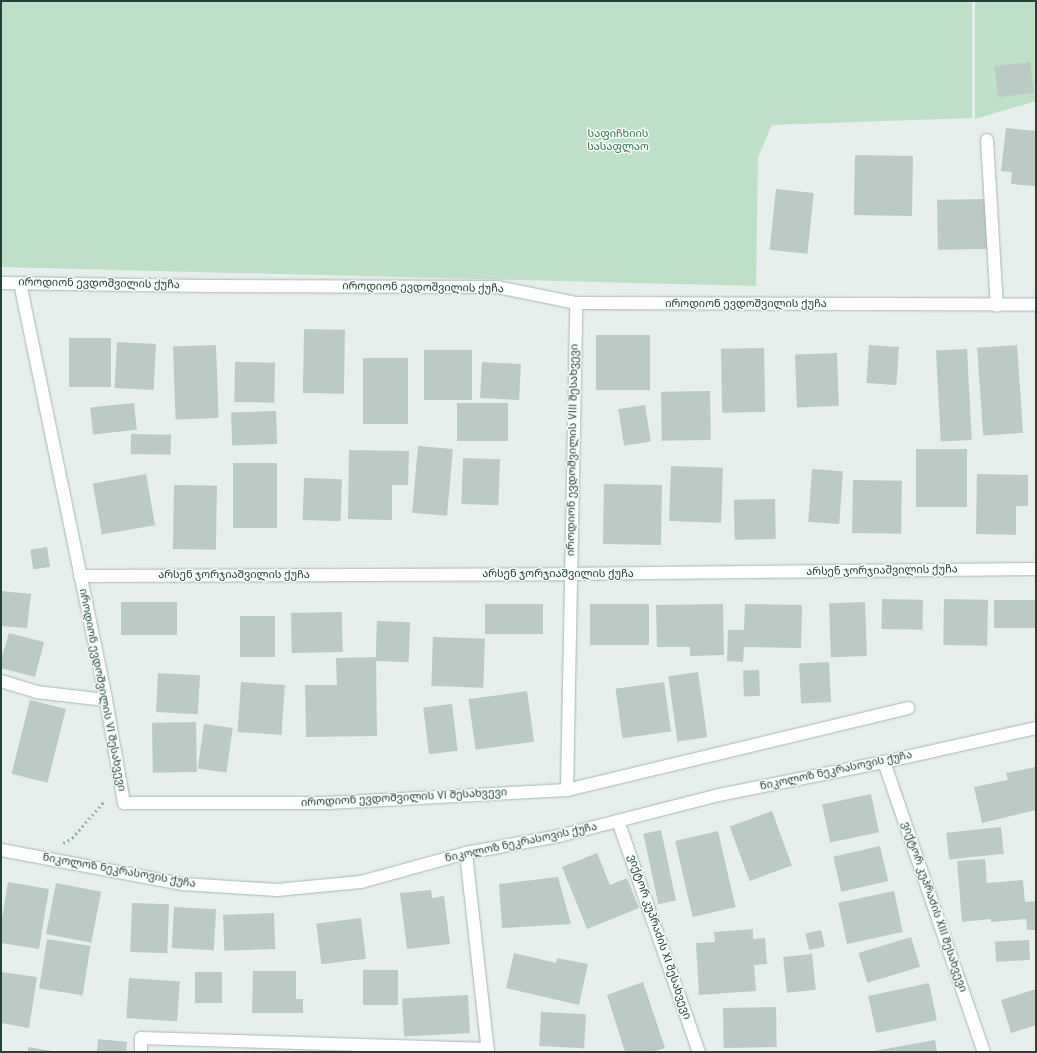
<!DOCTYPE html>
<html>
<head>
<meta charset="utf-8">
<style>
	body { margin:0 }
	#map { position:relative; width:1037px; height:1053px; overflow:hidden; background:#e6efeb; font-family:Overpass,"Noto Sans Georgian",sans-serif }
	div>[style] { position:absolute }
	[style*='--x'] { left:calc(var(--x)*1px); top:calc(var(--y)*1px); width:calc(var(--w)*1px); rotate:calc(var(--a)*1deg) }
	.green>* { inset:0; background:#bfe0c8 }
	.building>* { inset:0; background:#bbcac4; transform-origin:0 0 }
	.path>* { height:2.5px; margin-top:-1.25px; transform-origin:0; background:repeating-linear-gradient(90deg,#86b3a5 0 2px,transparent 0 5px) }
	.roads { filter:drop-shadow(0 0 1px #a8b8b2) drop-shadow(0 0 1px #a8b8b2) }
	.service>* { height:12px; margin:-6px; padding:0 6px; transform-origin:6px; border-radius:6px; background:#fff }
	.minor>* { height:12px; margin:-6px; padding:0 6px; transform-origin:6px; border-radius:6px; background:#fff }
	span { translate:-50% -50%; white-space:nowrap; text-align:center; line-height:1.15; -webkit-text-stroke:3px #f7fbf9; paint-order:stroke }
	.park-label { font-size:11px; color:#2d7a4b }
	.street-label { font-size:11px; color:#24423a }
	.frame { position:absolute; inset:0; border:2px solid #24423a; pointer-events:none }
</style>
</head>
<body>
<div id="map">
	<div class="green">
		<i style="clip-path:polygon(1px 1px,972px 1px,972px 118px,772px 125px,758px 157px,756px 286px,1px 267px)"></i>
		<i style="clip-path:polygon(975px 1px,1036px 1px,1036px 101px,975px 119px)"></i>
	</div>
	<div class="building">
		<i style="left:1030px;top:62px;width:31px;height:36px;rotate:83deg"></i>
		<i style="clip-path:polygon(1006px 128px,1036px 131px,1036px 186px,1011px 184px,1012px 172px,1001px 171px)"></i>
		<i style="left:855px;top:155px;width:58px;height:60px;rotate:1deg"></i>
		<i style="left:776px;top:189px;width:38px;height:61px;rotate:6deg"></i>
		<i style="left:987px;top:199px;width:50px;height:50px;rotate:89deg"></i>
		<i style="left:304px;top:329px;width:41px;height:64px;rotate:1deg"></i>
		<i style="left:596px;top:335px;width:54px;height:55px"></i>
		<i style="left:69px;top:338px;width:42px;height:49px"></i>
		<i style="left:117px;top:342px;width:39px;height:46px;rotate:3deg"></i>
		<i style="left:216px;top:345px;width:73px;height:43px;rotate:88deg"></i>
		<i style="left:869px;top:345px;width:30px;height:38px;rotate:4deg"></i>
		<i style="left:1017px;top:345px;width:88px;height:40px;rotate:86deg"></i>
		<i style="left:764px;top:348px;width:64px;height:43px;rotate:89deg"></i>
		<i style="left:967px;top:349px;width:91px;height:31px;rotate:87deg"></i>
		<i style="left:424px;top:350px;width:48px;height:50px"></i>
		<i style="left:837px;top:353px;width:53px;height:42px;rotate:88deg"></i>
		<i style="left:363px;top:358px;width:45px;height:66px"></i>
		<i style="left:235px;top:362px;width:40px;height:40px;rotate:1deg"></i>
		<i style="left:482px;top:362px;width:39px;height:36px;rotate:3deg"></i>
		<i style="left:710px;top:391px;width:49px;height:49px;rotate:89deg"></i>
		<i style="left:134px;top:403px;width:27px;height:44px;rotate:84deg"></i>
		<i style="left:508px;top:403px;width:38px;height:51px;rotate:90deg"></i>
		<i style="left:645px;top:405px;width:37px;height:27px;rotate:81deg"></i>
		<i style="left:276px;top:411px;width:33px;height:45px;rotate:88deg"></i>
		<i style="left:131px;top:434px;width:40px;height:20px;rotate:1deg"></i>
		<i style="left:418px;top:446px;width:35px;height:67px;rotate:5deg"></i>
		<i style="left:916px;top:449px;width:51px;height:58px"></i>
		<i style="clip-path:polygon(349px 450px,409px 451px,408px 485px,392px 485px,392px 520px,348px 519px)"></i>
		<i style="left:463px;top:458px;width:37px;height:46px;rotate:2deg"></i>
		<i style="left:233px;top:463px;width:44px;height:65px"></i>
		<i style="left:671px;top:466px;width:52px;height:55px;rotate:2deg"></i>
		<i style="left:812px;top:469px;width:31px;height:53px;rotate:4deg"></i>
		<i style="left:146px;top:474px;width:52px;height:54px;rotate:80deg"></i>
		<i style="clip-path:polygon(977px 474px,1028px 475px,1028px 506px,1016px 506px,1016px 535px,976px 534px)"></i>
		<i style="left:304px;top:478px;width:38px;height:42px;rotate:2deg"></i>
		<i style="left:853px;top:480px;width:49px;height:53px;rotate:1deg"></i>
		<i style="left:604px;top:484px;width:58px;height:60px;rotate:1deg"></i>
		<i style="left:174px;top:485px;width:43px;height:64px;rotate:1deg"></i>
		<i style="left:775px;top:499px;width:40px;height:41px;rotate:89deg"></i>
		<i style="left:47px;top:547px;width:20px;height:17px;rotate:81deg"></i>
		<i style="clip-path:polygon(1px 591px,31px 594px,27px 628px,1px 626px)"></i>
		<i style="left:882px;top:599px;width:41px;height:30px;rotate:1deg"></i>
		<i style="left:944px;top:599px;width:44px;height:46px;rotate:1deg"></i>
		<i style="left:1036px;top:600px;width:28px;height:42px;rotate:90deg"></i>
		<i style="left:121px;top:602px;width:56px;height:33px"></i>
		<i style="left:865px;top:602px;width:54px;height:36px;rotate:88deg"></i>
		<i style="left:543px;top:604px;width:30px;height:58px;rotate:90deg"></i>
		<i style="left:590px;top:604px;width:59px;height:41px"></i>
		<i style="clip-path:polygon(723px 604px,724px 655px,690px 656px,690px 647px,657px 647px,656px 605px)"></i>
		<i style="clip-path:polygon(745px 604px,802px 605px,801px 648px,744px 647px,743px 662px,727px 661px,728px 630px,744px 630px)"></i>
		<i style="left:342px;top:612px;width:40px;height:51px;rotate:89deg"></i>
		<i style="left:240px;top:616px;width:35px;height:41px"></i>
		<i style="left:377px;top:621px;width:33px;height:40px;rotate:2deg"></i>
		<i style="clip-path:polygon(9px 633px,44px 642px,35px 677px,1px 668px,1px 660px)"></i>
		<i style="left:433px;top:637px;width:52px;height:49px;rotate:2deg"></i>
		<i style="clip-path:polygon(376px 657px,377px 736px,306px 737px,305px 685px,337px 685px,336px 658px)"></i>
		<i style="left:829px;top:662px;width:40px;height:30px;rotate:87deg"></i>
		<i style="left:759px;top:670px;width:26px;height:16px;rotate:88deg"></i>
		<i style="left:698px;top:672px;width:66px;height:30px;rotate:82deg"></i>
		<i style="left:158px;top:673px;width:42px;height:39px;rotate:3deg"></i>
		<i style="left:241px;top:682px;width:44px;height:50px;rotate:4deg"></i>
		<i style="left:664px;top:682px;width:50px;height:49px;rotate:82deg"></i>
		<i style="left:527px;top:691px;width:51px;height:59px;rotate:82deg"></i>
		<i style="left:30px;top:700px;width:37px;height:76px;rotate:14deg"></i>
		<i style="left:452px;top:704px;width:47px;height:29px;rotate:83deg"></i>
		<i style="left:196px;top:722px;width:50px;height:44px;rotate:89deg"></i>
		<i style="left:204px;top:724px;width:29px;height:45px;rotate:8deg"></i>
		<i style="clip-path:polygon(1036px 767px,1036px 810px,982px 823px,974px 787px,1008px 780px,1006px 773px)"></i>
		<i style="left:871px;top:794px;width:39px;height:50px;rotate:78deg"></i>
		<i style="left:772px;top:811px;width:58px;height:45px;rotate:70deg"></i>
		<i style="left:1001px;top:827px;width:27px;height:55px;rotate:84deg"></i>
		<i style="left:661px;top:830px;width:72px;height:18px;rotate:78deg"></i>
		<i style="left:718px;top:831px;width:78px;height:44px;rotate:77deg"></i>
		<i style="left:880px;top:846px;width:36px;height:48px;rotate:77deg"></i>
		<i style="clip-path:polygon(597px 853px,610px 885px,627px 878px,639px 908px,587px 929px,562px 867px)"></i>
		<i style="clip-path:polygon(985px 859px,987px 883px,1023px 880px,1025px 902px,1036px 901px,1036px 930px,1027px 930px,1026px 919px,991px 922px,991px 919px,962px 922px,957px 861px)"></i>
		<i style="clip-path:polygon(558px 877px,571px 924px,502px 928px,499px 884px)"></i>
		<i style="clip-path:polygon(8px 882px,49px 889px,39px 949px,1px 943px,1px 924px)"></i>
		<i style="left:56px;top:883px;width:46px;height:52px;rotate:11deg"></i>
		<i style="clip-path:polygon(431px 890px,432px 898px,444px 896px,450px 944px,407px 949px,400px 893px)"></i>
		<i style="left:894px;top:891px;width:42px;height:57px;rotate:78deg"></i>
		<i style="left:132px;top:903px;width:37px;height:49px;rotate:2deg"></i>
		<i style="left:174px;top:907px;width:42px;height:41px;rotate:3deg"></i>
		<i style="left:274px;top:913px;width:36px;height:51px;rotate:88deg"></i>
		<i style="left:361px;top:918px;width:41px;height:45px;rotate:83deg"></i>
		<i style="clip-path:polygon(753px 929px,753px 939px,765px 938px,767px 964px,754px 965px,756px 991px,699px 995px,696px 943px,715px 942px,714px 932px)"></i>
		<i style="left:821px;top:930px;width:17px;height:16px;rotate:77deg"></i>
		<i style="left:911px;top:937px;width:31px;height:55px;rotate:73deg"></i>
		<i style="left:47px;top:939px;width:44px;height:50px;rotate:9deg"></i>
		<i style="left:1029px;top:940px;width:20px;height:34px;rotate:87deg"></i>
		<i style="clip-path:polygon(514px 953px,556px 963px,557px 958px,588px 964px,579px 1005px,506px 988px)"></i>
		<i style="left:812px;top:954px;width:36px;height:29px;rotate:84deg"></i>
		<i style="left:363px;top:970px;width:35px;height:35px"></i>
		<i style="clip-path:polygon(253px 971px,296px 971px,296px 999px,303px 999px,303px 1013px,252px 1013px)"></i>
		<i style="clip-path:polygon(1px 972px,37px 977px,29px 1028px,1px 1023px)"></i>
		<i style="left:195px;top:972px;width:27px;height:31px"></i>
		<i style="left:129px;top:978px;width:51px;height:40px;rotate:4deg"></i>
		<i style="clip-path:polygon(643px 982px,665px 1048px,652px 1052px,625px 1052px,607px 995px)"></i>
		<i style="left:929px;top:983px;width:38px;height:62px;rotate:78deg"></i>
		<i style="clip-path:polygon(1036px 989px,1036px 1025px,1011px 1033px,1001px 1000px)"></i>
		<i style="left:468px;top:995px;width:38px;height:66px;rotate:87deg"></i>
		<i style="left:776px;top:1007px;width:40px;height:53px;rotate:89deg"></i>
		<i style="left:541px;top:1012px;width:45px;height:34px;rotate:3deg"></i>
		<i style="clip-path:polygon(98px 1039px,127px 1042px,126px 1052px,97px 1052px)"></i>
		<i style="clip-path:polygon(935px 1040px,937px 1052px,874px 1052px,874px 1051px)"></i>
		<i style="clip-path:polygon(28px 1047px,52px 1051px,52px 1052px,28px 1052px)"></i>
	</div>
	<div class="path">
		<i style="--x:63;--y:843;--w:10;--a:-29"></i>
		<i style="--x:72;--y:838;--w:50;--a:-49"></i>
	</div>
	<div class="roads">
		<div class="service">
			<i style="--x:567;--y:790;--w:351;--a:-13.5"></i>
		</div>
		<div class="minor">
			<i style="--x:987;--y:140;--w:166;--a:86.6"></i>
			<i style="--x:1;--y:283;--w:206;--a:0.8"></i>
			<i style="--x:207;--y:286;--w:290;--a:0.2"></i>
			<i style="--x:497;--y:287;--w:81;--a:11.4"></i>
			<i style="--x:576;--y:303;--w:460;--a:0.2"></i>
			<i style="--x:20;--y:283;--w:426;--a:78.3"></i>
			<i style="--x:106;--y:700;--w:105;--a:80.1"></i>
			<i style="--x:124;--y:803;--w:204;--a:0"></i>
			<i style="--x:328;--y:803;--w:239;--a:-3.1"></i>
			<i style="--x:567;--y:790;--w:487;--a:-88.9"></i>
			<i style="--x:80;--y:576;--w:490;--a:-0.2"></i>
			<i style="--x:570;--y:574;--w:466;--a:-0.6"></i>
			<i style="--x:1;--y:681;--w:37;--a:17"></i>
			<i style="--x:36;--y:692;--w:70;--a:6.5"></i>
			<i style="--x:884;--y:762;--w:307;--a:71"></i>
			<i style="--x:618;--y:821;--w:245;--a:70.7"></i>
			<i style="--x:1;--y:850;--w:185;--a:10.6"></i>
			<i style="--x:183;--y:884;--w:94;--a:3.7"></i>
			<i style="--x:277;--y:890;--w:84;--a:-5.4"></i>
			<i style="--x:361;--y:882;--w:109;--a:-15.4"></i>
			<i style="--x:466;--y:853;--w:95;--a:-10.4"></i>
			<i style="--x:559;--y:836;--w:165;--a:-14.4"></i>
			<i style="--x:719;--y:795;--w:168;--a:-11.3"></i>
			<i style="--x:884;--y:762;--w:156;--a:-12.6"></i>
			<i style="--x:466;--y:853;--w:200;--a:83.7"></i>
			<i style="--x:141;--y:1052;--w:14;--a:-90"></i>
			<i style="--x:141;--y:1038;--w:347;--a:1.8"></i>
		</div>
	</div>
	<div class="park-label">
		<span style="left:618px;top:141px">საფიჩხიის<br>სასაფლაო</span>
	</div>
	<div class="street-label">
		<span style="left:99px;top:284px;rotate:1deg">იროდიონ ევდოშვილის ქუჩა</span>
		<span style="left:423px;top:288px;rotate:1deg">იროდიონ ევდოშვილის ქუჩა</span>
		<span style="left:746px;top:304px">იროდიონ ევდოშვილის ქუჩა</span>
		<span style="left:573px;top:450px;rotate:-89deg">იროდიონ ევდოშვილის VIII შესახვევი</span>
		<span style="left:882px;top:571px;rotate:-1deg">არსენ ჯორჯიაშვილის ქუჩა</span>
		<span style="left:558px;top:574px">არსენ ჯორჯიაშვილის ქუჩა</span>
		<span style="left:234px;top:575px">არსენ ჯორჯიაშვილის ქუჩა</span>
		<span style="left:102px;top:690px;rotate:79deg">იროდიონ ევდოშვილის VI შესახვევი</span>
		<span style="left:836px;top:771px;rotate:-12deg">ნიკოლოზ ნეკრასოვის ქუჩა</span>
		<span style="left:404px;top:798px;rotate:-3deg">იროდიონ ევდოშვილის VI შესახვევი</span>
		<span style="left:521px;top:843px;rotate:-12deg">ნიკოლოზ ნეკრასოვის ქუჩა</span>
		<span style="left:119px;top:871px;rotate:10deg">ნიკოლოზ ნეკრასოვის ქუჩა</span>
		<span style="left:934px;top:907px;rotate:71deg">ვიქტორ კუპრაძის XIII შესახვევი</span>
		<span style="left:659px;top:937px;rotate:71deg">ვიქტორ კუპრაძის XI შესახვევი</span>
	</div>
	<div class="frame"></div>
</div>
</body>
</html>
